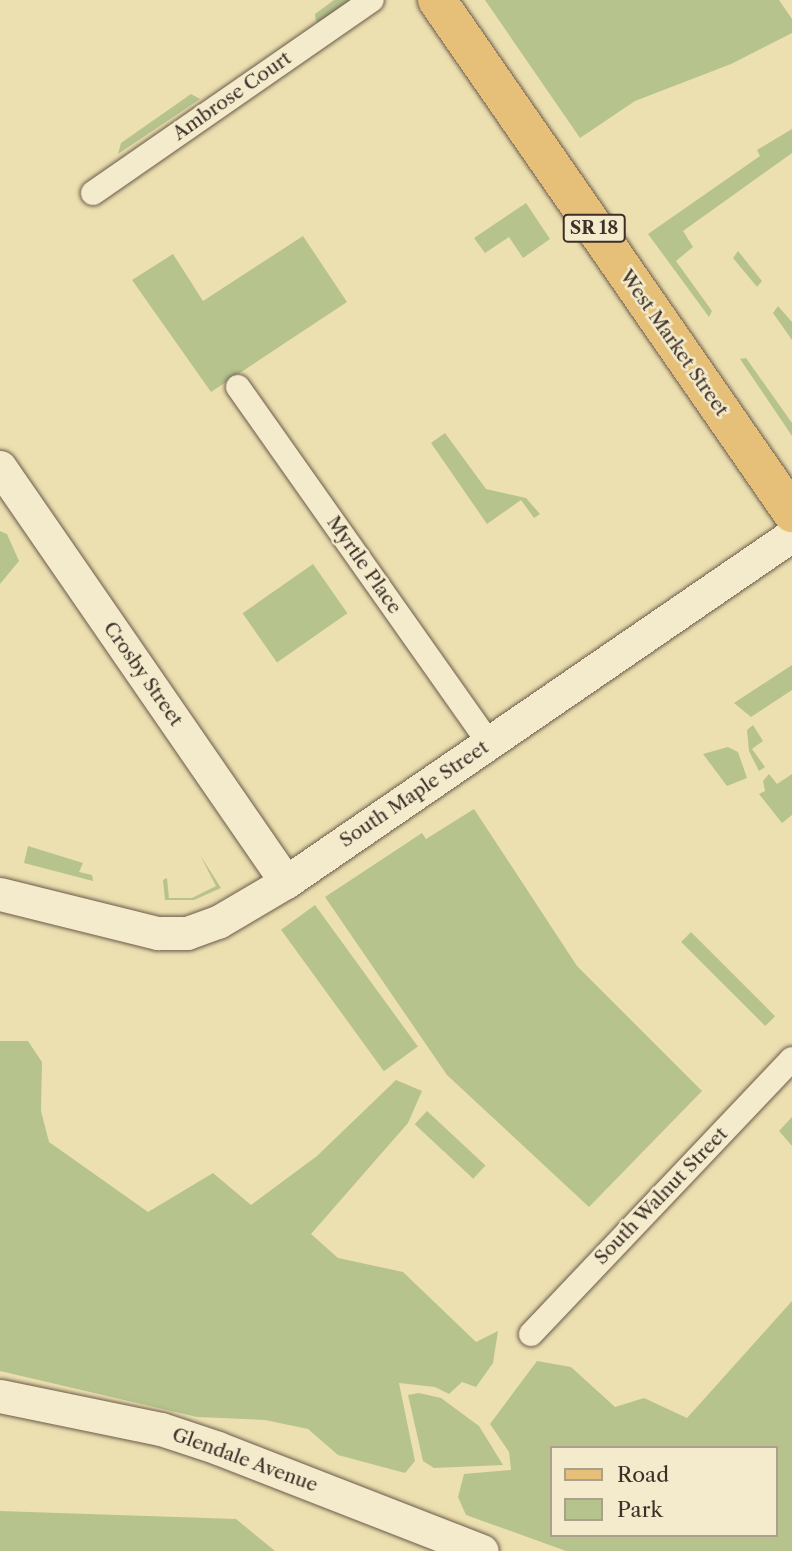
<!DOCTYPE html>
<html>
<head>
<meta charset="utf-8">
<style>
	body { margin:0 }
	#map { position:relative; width:792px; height:1551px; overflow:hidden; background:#ede0b0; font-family:"Libre Caslon Text",serif }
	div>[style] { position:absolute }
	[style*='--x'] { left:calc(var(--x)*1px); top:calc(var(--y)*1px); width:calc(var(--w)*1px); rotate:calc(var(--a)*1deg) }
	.green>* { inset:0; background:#b6c38d; transform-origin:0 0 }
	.roads { filter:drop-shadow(0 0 2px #6a5b4b) drop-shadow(0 0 2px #6a5b4b) }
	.street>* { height:24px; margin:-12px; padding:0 12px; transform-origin:12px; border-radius:12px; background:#f3ebcc }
	.secondary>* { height:33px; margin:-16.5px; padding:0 16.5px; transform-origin:16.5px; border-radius:16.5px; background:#f3ebcc }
	.primary>* { height:38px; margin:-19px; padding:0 19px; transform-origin:19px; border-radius:19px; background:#e6c078 }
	span { translate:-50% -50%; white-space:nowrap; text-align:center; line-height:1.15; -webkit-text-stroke:5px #f3ebcc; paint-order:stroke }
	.shield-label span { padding:2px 5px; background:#f3ebcc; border:2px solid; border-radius:5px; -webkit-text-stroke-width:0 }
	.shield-label { font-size:18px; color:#3e2f29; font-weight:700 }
	.street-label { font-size:19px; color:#3e2f29 }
	.legend { position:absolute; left:550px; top:1446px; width:228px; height:91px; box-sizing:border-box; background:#f3ebcc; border:2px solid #aba08b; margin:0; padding:9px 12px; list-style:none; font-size:21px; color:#3e2f29 }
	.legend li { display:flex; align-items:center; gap:14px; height:35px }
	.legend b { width:35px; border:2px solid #aba08b }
</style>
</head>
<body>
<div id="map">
	<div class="green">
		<i style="clip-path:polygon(334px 0,353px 0,320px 23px,316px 21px,315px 14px)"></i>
		<i style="clip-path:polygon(485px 0,779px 0,792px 19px,792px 33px,731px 64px,635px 101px,580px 138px)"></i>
		<i style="clip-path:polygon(191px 94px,200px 99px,118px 154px,121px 143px)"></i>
		<i style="clip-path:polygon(792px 129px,792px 153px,683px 231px,693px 247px,676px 261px,712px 311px,709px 317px,648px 234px,760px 156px,757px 150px)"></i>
		<i style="clip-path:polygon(526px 203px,550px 239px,523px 258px,509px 237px,485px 253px,474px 238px)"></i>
		<i style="clip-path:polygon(303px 236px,347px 302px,211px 392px,132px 280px,173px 254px,203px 301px)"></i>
		<i style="clip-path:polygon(738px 251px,762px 281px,757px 287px,733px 258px)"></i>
		<i style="clip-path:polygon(778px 306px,792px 322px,792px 340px,773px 313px)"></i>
		<i style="clip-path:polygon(746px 358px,792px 423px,792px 436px,740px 359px)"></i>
		<i style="clip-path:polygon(445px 433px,486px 489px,526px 498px,540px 514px,534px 518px,521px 500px,487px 524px,431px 443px)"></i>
		<i style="clip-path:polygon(0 531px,7px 534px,19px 561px,0 584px)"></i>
		<i style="left:313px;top:564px;width:60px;height:86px;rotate:55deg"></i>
		<i style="clip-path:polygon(792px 665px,792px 690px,751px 717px,734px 703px)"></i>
		<i style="clip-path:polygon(753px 725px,763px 741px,752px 749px,765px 767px,759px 771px,749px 751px,747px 730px)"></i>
		<i style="clip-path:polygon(728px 747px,738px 752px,747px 778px,727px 786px,703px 754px)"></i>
		<i style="clip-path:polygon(769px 774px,777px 784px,792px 774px,792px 815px,782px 823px,759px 794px,765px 791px,763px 781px)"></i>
		<i style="clip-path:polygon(474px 809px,577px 966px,702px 1091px,589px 1207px,447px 1075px,325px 897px,422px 833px,426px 839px)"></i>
		<i style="clip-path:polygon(28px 846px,83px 863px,79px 872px,92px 875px,93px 881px,24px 863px)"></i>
		<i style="clip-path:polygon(200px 855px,221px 888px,194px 900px,165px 900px,163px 880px,167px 878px,169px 898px,192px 898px,216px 886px)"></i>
		<i style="left:315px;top:905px;width:175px;height:42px;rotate:54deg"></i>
		<i style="left:691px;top:932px;width:119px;height:14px;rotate:45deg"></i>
		<i style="clip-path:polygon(0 1041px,28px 1041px,42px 1062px,41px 1111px,49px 1142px,148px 1212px,213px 1173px,251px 1205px,317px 1156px,396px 1080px,422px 1091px,408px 1123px,311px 1234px,338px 1258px,403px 1272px,476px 1342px,498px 1331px,493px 1363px,476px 1387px,462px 1382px,449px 1394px,435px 1387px,399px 1383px,415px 1461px,405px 1473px,338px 1455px,308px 1429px,265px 1420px,197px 1417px,0 1371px)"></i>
		<i style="left:427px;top:1111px;width:80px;height:18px;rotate:43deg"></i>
		<i style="clip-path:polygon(792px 1117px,792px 1146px,779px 1131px)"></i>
		<i style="clip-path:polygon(evenodd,792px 1301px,792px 1551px,566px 1551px,466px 1515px,458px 1497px,464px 1474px,511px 1470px,509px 1452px,490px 1424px,537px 1361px,571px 1367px,615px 1407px,644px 1398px,687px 1418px,792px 1301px,552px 1448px,776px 1448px,776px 1535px,552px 1535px,552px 1448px)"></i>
		<i style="clip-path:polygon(419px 1393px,441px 1398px,479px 1426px,503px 1465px,434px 1468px,423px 1461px,408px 1395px)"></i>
		<i style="clip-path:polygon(0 1511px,236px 1519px,275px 1551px,0 1551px)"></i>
	</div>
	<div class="roads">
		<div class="street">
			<i style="--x:93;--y:193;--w:339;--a:-34.7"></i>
			<i style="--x:238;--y:387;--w:436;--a:54.8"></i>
			<i style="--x:531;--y:1334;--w:379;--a:-46.5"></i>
		</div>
		<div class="secondary">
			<i style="--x:0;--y:467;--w:504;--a:55.43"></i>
			<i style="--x:0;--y:894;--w:163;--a:13.9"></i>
			<i style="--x:158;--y:933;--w:29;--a:0"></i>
			<i style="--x:187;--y:933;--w:33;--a:-20"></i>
			<i style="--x:218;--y:922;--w:79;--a:-30.5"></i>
			<i style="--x:286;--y:882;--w:614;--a:-34.44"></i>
			<i style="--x:0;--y:1396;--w:164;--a:11.6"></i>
			<i style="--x:161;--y:1429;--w:60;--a:18.4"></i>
			<i style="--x:218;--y:1448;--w:283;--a:21.3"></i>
		</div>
		<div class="primary">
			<i style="--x:437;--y:0;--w:624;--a:55.32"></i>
		</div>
	</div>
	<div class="shield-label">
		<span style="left:594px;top:228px">SR 18</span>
	</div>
	<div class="street-label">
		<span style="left:232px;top:96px;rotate:-35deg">Ambrose Court</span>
		<span style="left:674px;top:343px;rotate:55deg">West Market Street</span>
		<span style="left:364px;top:565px;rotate:55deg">Myrtle Place</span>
		<span style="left:143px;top:674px;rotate:55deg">Crosby Street</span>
		<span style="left:414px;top:794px;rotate:-34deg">South Maple Street</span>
		<span style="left:661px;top:1196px;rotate:-46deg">South Walnut Street</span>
		<span style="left:245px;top:1460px;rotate:20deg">Glendale Avenue</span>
	</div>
	<ul class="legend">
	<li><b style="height:9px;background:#e6c078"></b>Road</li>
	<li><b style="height:19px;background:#b6c38d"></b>Park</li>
	</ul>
</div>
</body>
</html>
